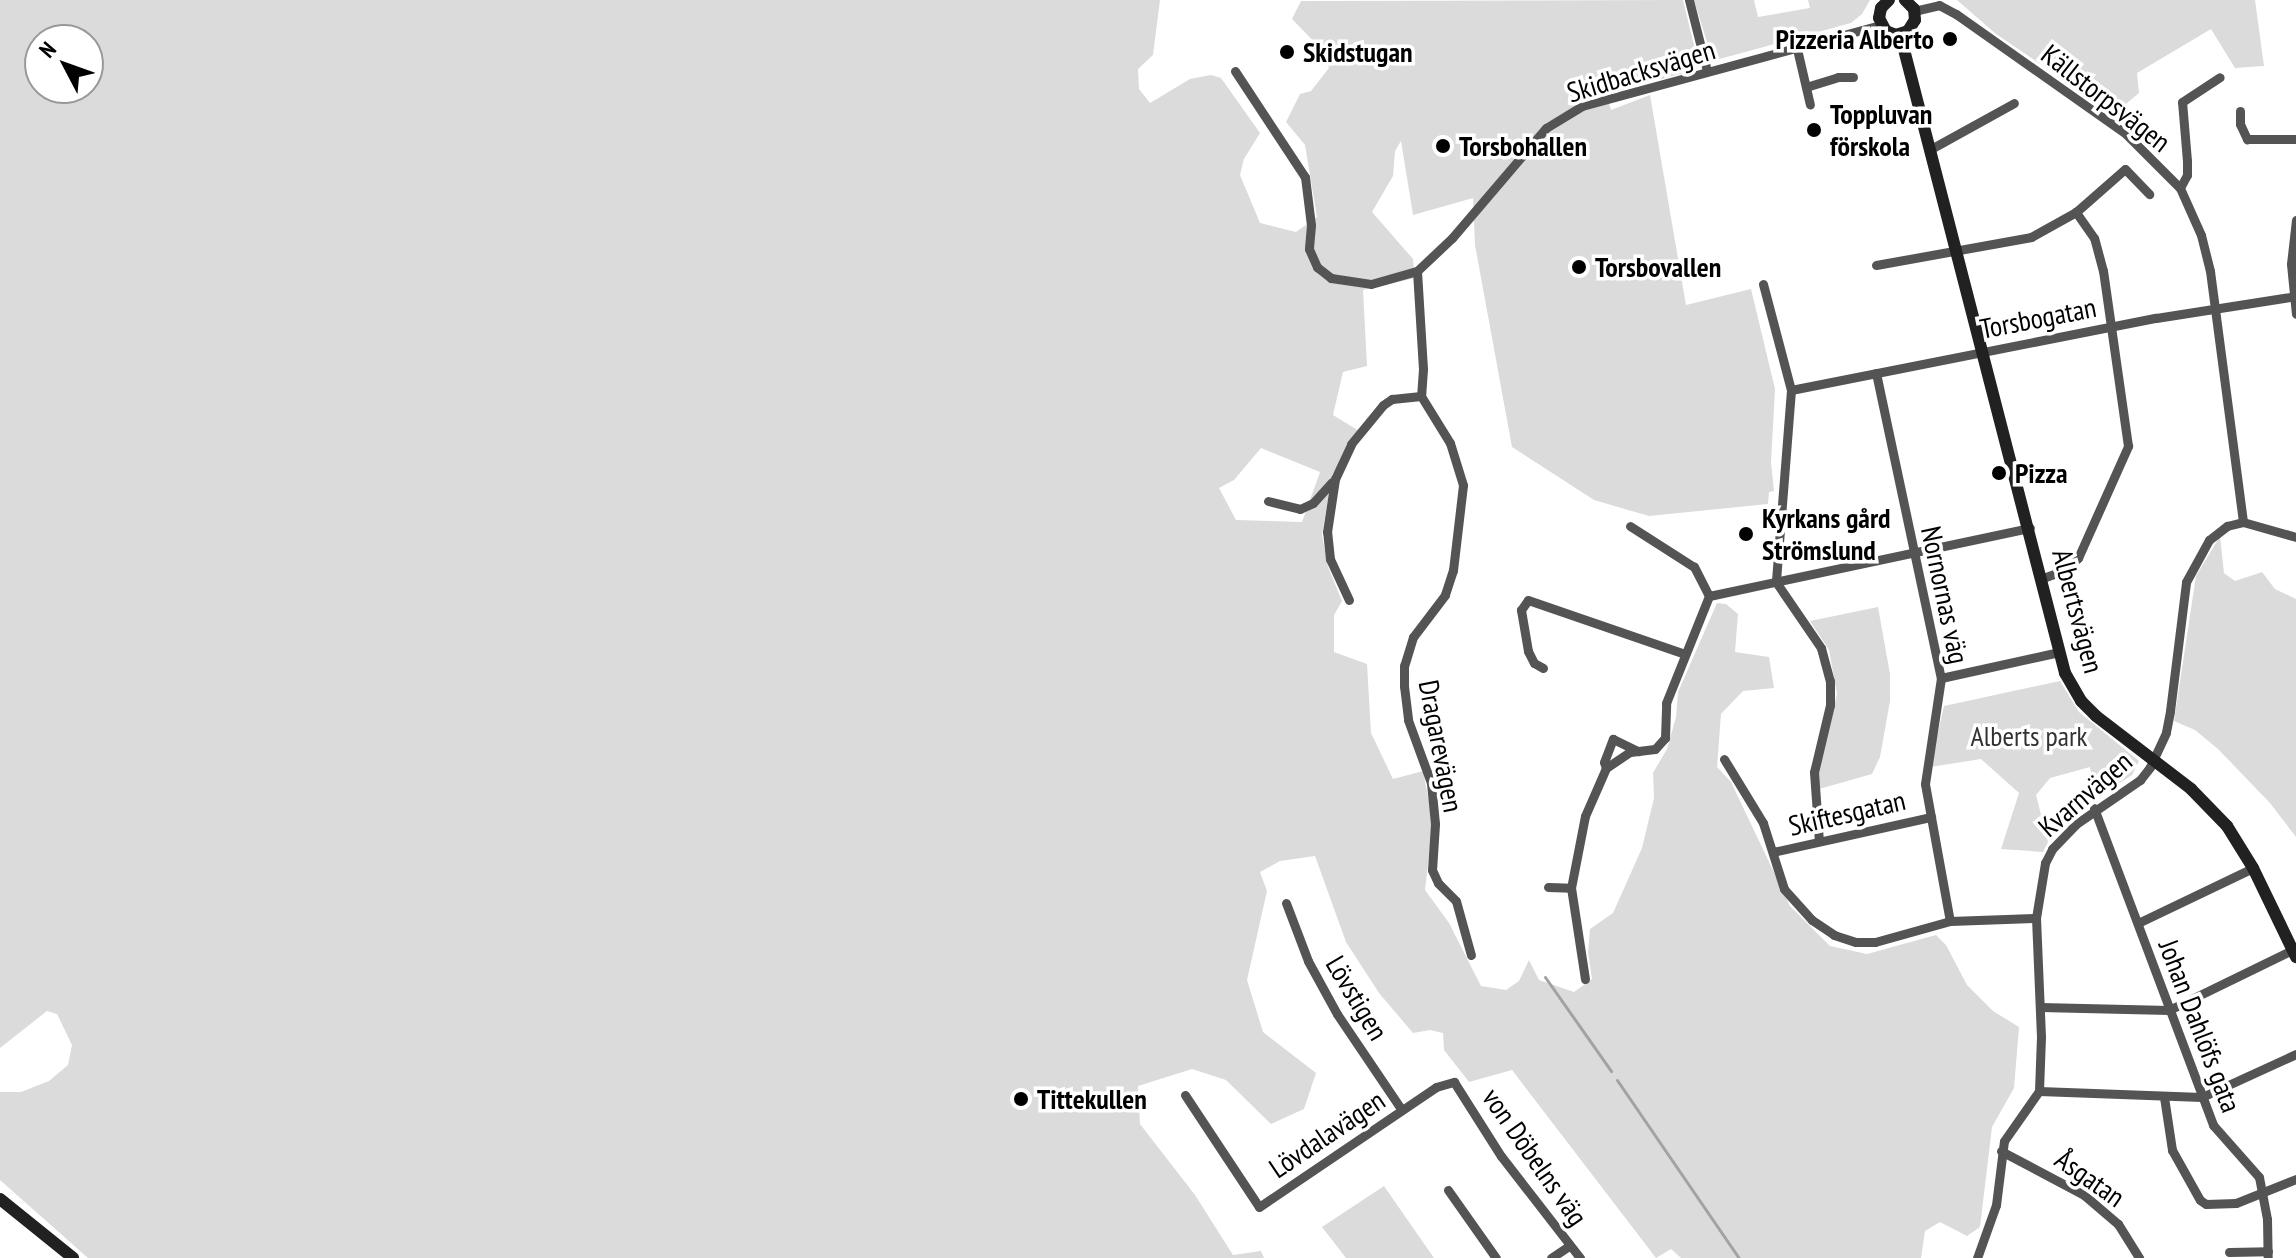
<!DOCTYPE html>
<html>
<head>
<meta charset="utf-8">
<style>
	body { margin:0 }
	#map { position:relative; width:2296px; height:1258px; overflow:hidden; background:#fff; font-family:"PT Sans Narrow",sans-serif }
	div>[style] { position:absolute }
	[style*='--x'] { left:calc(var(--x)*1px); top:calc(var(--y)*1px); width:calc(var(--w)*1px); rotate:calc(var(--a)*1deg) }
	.green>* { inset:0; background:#dbdbdb }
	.stream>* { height:3px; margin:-1.5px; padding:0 1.5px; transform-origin:1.5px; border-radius:1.5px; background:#a2a2a2 }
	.street>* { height:9px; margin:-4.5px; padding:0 4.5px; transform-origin:4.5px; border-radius:4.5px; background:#545454 }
	.secondary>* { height:12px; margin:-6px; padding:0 6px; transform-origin:6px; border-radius:6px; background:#212121 }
	.dots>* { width:22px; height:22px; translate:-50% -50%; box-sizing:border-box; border:4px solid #fff; border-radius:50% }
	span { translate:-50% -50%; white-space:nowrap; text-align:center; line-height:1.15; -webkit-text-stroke:7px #fff; paint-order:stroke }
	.poi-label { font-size:28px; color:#000; font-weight:700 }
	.right { translate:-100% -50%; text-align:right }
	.left { translate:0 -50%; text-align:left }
	.street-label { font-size:28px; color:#000 }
	.park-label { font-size:28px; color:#323232 }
	.north { position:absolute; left:24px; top:24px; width:80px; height:80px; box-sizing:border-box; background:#fff; border:2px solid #999; border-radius:50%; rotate:311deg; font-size:22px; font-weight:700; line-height:32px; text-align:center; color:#000 }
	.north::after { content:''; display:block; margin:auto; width:28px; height:36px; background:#000; clip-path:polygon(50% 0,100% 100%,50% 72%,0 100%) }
</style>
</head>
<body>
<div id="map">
	<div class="green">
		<i style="clip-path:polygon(evenodd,0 0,1160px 0,1153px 55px,1138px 69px,1139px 89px,1150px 103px,1190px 79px,1211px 75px,1221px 78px,1260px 133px,1244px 159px,1240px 175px,1260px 223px,1296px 232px,1317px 217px,1305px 145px,1286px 122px,1300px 94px,1311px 91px,1329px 68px,1320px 48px,1292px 19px,1301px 1px,1683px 0,1698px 62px,1695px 70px,1606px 94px,1611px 110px,1650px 95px,1686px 305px,1751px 289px,1775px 389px,1771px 463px,1774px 491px,1769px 492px,1768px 504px,1649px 516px,1594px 500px,1512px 447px,1475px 245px,1473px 198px,1413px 215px,1401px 141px,1395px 151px,1393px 176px,1372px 212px,1413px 259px,1415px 278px,1363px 290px,1367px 366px,1343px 372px,1333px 415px,1359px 431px,1332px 475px,1322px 535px,1328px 567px,1342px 601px,1334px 615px,1334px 652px,1367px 664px,1371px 733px,1393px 779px,1423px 771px,1433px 822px,1425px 890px,1449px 923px,1481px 986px,1506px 990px,1519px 981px,1529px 960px,1539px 980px,1574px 992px,1592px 979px,1588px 952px,1590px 929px,1613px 913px,1642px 848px,1654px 798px,1653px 773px,1667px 749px,1676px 717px,1678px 692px,1717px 603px,1726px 604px,1738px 614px,1735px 652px,1769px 657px,1774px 688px,1743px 691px,1721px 714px,1717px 767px,1731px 782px,1790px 906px,1830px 946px,1867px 954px,1936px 935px,1946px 945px,1967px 985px,1993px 1011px,2019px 1027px,2014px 1088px,1992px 1127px,1980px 1227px,1967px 1236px,1940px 1222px,1925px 1231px,1921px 1258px,1681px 1258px,1671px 1249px,1656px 1258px,1512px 1070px,1469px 1082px,1444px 1050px,1443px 1033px,1430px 1030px,1413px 1033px,1379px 993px,1346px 942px,1315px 856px,1280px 861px,1260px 872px,1267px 891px,1247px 980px,1263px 1032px,1316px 1073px,1304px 1109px,1271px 1124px,1226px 1080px,1192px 1069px,1138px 1086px,1140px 1124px,1195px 1195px,1233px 1255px,1261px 1251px,1264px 1258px,88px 1258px,0 1180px,0 1092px,21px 1092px,49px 1081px,68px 1065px,72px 1045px,57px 1014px,47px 1011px,0 1048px,0 0,40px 40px,88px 40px,88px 88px,40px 88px,40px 40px,0 0,1261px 448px,1320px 472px,1302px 522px,1236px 520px,1219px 488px,1234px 480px,1261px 448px)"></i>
		<i style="clip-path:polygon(1694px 0,1754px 0,1758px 17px,1810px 8px,1808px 0,1870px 0,1862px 14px,1851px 23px,1716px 60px,1711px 55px)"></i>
		<i style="clip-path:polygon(1957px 0,2255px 0,2264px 66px,2235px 68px,2211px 29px,2137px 73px,2139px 93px,2114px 114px,1996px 34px)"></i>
		<i style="clip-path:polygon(2220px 536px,2224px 573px,2235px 581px,2262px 572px,2275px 589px,2296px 599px,2296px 837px,2270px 803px,2218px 749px,2195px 730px,2174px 721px,2196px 576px)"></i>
		<i style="clip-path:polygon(1878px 607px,1890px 674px,1890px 701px,1880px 757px,1872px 774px,1819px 789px,1819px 767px,1837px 694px,1829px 650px,1810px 621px)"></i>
		<i style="clip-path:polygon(2060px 681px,2079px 712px,2139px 761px,2132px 775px,2096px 798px,2090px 767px,2050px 778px,2036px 795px,2048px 842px,2043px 852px,2001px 849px,2019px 793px,1981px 759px,1930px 767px,1944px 706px)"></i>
		<i style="clip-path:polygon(1384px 1186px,1434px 1258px,1346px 1258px,1322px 1227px)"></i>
	</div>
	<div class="stream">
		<i style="--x:1545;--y:977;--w:115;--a:54.9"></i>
		<i style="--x:1617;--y:1080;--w:216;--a:55.6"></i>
	</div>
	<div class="street">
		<i style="--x:1689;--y:0;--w:73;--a:75.8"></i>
		<i style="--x:1914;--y:11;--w:26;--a:-13"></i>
		<i style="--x:1939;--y:5;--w:19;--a:28"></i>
		<i style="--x:1956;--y:14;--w:208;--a:35.2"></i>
		<i style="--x:2126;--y:134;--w:76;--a:45"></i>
		<i style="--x:2180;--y:188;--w:51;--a:65.9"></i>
		<i style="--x:2201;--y:235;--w:37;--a:76"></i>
		<i style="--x:2210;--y:271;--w:253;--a:82.5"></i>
		<i style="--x:1797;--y:49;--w:57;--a:76.9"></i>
		<i style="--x:1235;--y:71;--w:127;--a:56.6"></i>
		<i style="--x:1305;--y:177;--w:48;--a:82.9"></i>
		<i style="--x:1311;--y:225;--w:24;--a:95"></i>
		<i style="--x:1309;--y:249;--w:20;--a:66"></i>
		<i style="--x:1317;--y:267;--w:18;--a:38"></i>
		<i style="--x:1331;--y:278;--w:40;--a:8.5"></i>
		<i style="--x:1371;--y:284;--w:48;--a:-15.8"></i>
		<i style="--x:1417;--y:271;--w:48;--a:-43.3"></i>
		<i style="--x:1452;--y:238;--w:145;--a:-49.5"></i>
		<i style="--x:1546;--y:128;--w:42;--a:-31.4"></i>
		<i style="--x:1582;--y:106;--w:310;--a:-15.2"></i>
		<i style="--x:1806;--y:87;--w:34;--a:-17"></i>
		<i style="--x:1838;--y:77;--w:15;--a:0"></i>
		<i style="--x:2240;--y:111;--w:13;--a:90"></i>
		<i style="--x:2240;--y:124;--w:17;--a:65"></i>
		<i style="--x:2247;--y:139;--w:49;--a:0"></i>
		<i style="--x:1929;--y:150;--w:97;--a:-28.9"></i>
		<i style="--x:2180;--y:188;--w:15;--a:-62"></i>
		<i style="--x:2187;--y:175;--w:14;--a:-90"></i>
		<i style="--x:2187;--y:161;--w:59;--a:-94.8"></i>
		<i style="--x:2182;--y:102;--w:45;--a:-33.3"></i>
		<i style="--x:2296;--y:220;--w:44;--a:96.5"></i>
		<i style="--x:2291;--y:264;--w:50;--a:84.3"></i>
		<i style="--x:1876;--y:265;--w:158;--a:-10.2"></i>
		<i style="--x:2031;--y:237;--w:51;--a:-29.1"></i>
		<i style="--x:2076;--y:212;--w:65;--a:-41.3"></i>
		<i style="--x:2125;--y:169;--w:35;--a:46"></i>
		<i style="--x:1417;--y:271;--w:98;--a:86.5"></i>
		<i style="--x:1423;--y:369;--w:27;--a:94"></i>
		<i style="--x:1421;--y:396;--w:55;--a:58.3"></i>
		<i style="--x:1450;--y:443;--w:44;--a:72.8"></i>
		<i style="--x:1463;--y:485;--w:86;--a:96.7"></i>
		<i style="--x:1453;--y:570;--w:26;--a:108"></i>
		<i style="--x:1445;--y:595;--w:53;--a:127.3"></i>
		<i style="--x:1413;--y:637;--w:30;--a:107"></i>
		<i style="--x:1404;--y:666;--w:20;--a:90"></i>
		<i style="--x:1404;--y:686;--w:34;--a:83"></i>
		<i style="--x:1408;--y:720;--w:67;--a:69.9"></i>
		<i style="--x:1431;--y:783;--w:41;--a:84.4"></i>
		<i style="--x:1435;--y:824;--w:46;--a:93.7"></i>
		<i style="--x:1432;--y:870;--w:14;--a:65"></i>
		<i style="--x:1438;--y:883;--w:25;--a:45"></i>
		<i style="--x:1456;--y:901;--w:56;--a:74.5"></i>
		<i style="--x:1763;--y:284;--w:110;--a:75.2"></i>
		<i style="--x:1791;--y:390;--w:193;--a:94.5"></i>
		<i style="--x:1776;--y:582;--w:80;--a:55.7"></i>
		<i style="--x:1821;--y:648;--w:34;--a:75"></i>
		<i style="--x:1830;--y:681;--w:24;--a:90"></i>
		<i style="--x:1830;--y:705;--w:69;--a:103.4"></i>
		<i style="--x:1814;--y:772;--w:69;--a:85.9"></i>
		<i style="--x:1876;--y:373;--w:312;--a:78"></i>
		<i style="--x:1941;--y:678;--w:107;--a:98.6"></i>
		<i style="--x:1925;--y:784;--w:139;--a:79.7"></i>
		<i style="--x:1791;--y:390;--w:372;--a:-11.2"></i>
		<i style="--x:2156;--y:318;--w:142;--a:-8.9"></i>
		<i style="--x:1268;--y:501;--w:33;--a:14"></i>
		<i style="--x:1300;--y:509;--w:14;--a:-25"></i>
		<i style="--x:1313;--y:503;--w:28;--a:-48"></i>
		<i style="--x:2243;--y:522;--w:55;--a:15.8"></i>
		<i style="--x:2043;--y:578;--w:23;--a:-20"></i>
		<i style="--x:2065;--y:570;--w:18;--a:-43"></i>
		<i style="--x:2078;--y:558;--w:123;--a:-65.9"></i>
		<i style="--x:2128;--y:446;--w:177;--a:-98.1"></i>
		<i style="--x:2103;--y:271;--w:34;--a:-105"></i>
		<i style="--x:2094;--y:238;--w:32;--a:-125"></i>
		<i style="--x:1709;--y:596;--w:328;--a:-12"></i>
		<i style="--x:1349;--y:600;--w:45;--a:-114.9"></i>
		<i style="--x:1330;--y:559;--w:27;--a:-96"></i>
		<i style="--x:1327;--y:532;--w:54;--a:-81.4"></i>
		<i style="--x:1335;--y:479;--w:38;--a:-65"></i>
		<i style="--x:1351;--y:444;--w:50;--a:-50.6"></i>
		<i style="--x:1383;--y:405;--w:11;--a:-34"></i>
		<i style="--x:1392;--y:399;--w:29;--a:-6"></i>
		<i style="--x:1543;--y:668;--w:10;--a:-151"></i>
		<i style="--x:1534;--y:663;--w:13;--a:-117"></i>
		<i style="--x:1528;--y:651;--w:42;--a:-99.7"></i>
		<i style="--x:1521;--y:610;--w:12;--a:-55"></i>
		<i style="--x:1528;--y:600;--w:166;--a:19"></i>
		<i style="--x:1941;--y:678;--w:121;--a:-12.4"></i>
		<i style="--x:1724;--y:759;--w:75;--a:58.6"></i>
		<i style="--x:1763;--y:823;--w:69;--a:72.3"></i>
		<i style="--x:1784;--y:889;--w:42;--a:47.9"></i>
		<i style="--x:1812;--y:920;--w:27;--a:34"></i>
		<i style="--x:1834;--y:935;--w:23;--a:18"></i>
		<i style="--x:1856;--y:942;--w:19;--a:0"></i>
		<i style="--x:1875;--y:942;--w:78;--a:-15.6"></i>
		<i style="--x:1950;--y:921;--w:86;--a:-2"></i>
		<i style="--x:1606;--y:768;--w:6;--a:-108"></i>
		<i style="--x:1604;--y:762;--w:25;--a:-69"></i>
		<i style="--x:1613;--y:739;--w:28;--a:26"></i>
		<i style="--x:2094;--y:808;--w:339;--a:69.4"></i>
		<i style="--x:2213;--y:1125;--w:69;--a:48.5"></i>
		<i style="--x:2259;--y:1177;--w:43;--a:79.2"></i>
		<i style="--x:2267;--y:1219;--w:39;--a:89"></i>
		<i style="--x:1773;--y:852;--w:162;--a:-12.5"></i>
		<i style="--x:1548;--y:887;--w:23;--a:2"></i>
		<i style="--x:1286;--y:903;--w:62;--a:69.2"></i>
		<i style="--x:1308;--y:961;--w:60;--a:61.3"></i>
		<i style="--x:1337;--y:1014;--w:115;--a:56"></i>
		<i style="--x:2138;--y:923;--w:127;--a:-25.6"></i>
		<i style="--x:1585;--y:979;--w:92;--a:-98.7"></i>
		<i style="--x:1571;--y:888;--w:73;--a:-79"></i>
		<i style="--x:1585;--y:816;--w:52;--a:-66.4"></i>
		<i style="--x:1606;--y:768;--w:29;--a:-34"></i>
		<i style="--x:1630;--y:752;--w:25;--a:-7"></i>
		<i style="--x:1655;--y:749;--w:15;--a:-48"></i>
		<i style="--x:1665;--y:738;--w:35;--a:-88"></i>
		<i style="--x:1666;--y:703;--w:115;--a:-68.1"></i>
		<i style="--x:1709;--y:596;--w:33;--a:-117"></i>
		<i style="--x:1694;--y:567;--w:76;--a:-147.4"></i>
		<i style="--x:2040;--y:1007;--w:129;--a:1.3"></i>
		<i style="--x:2169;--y:1010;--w:137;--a:-26"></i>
		<i style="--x:2039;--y:1091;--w:163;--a:2.1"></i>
		<i style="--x:2202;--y:1097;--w:103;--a:-24.6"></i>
		<i style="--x:1185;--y:1095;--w:134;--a:56.5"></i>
		<i style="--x:1259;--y:1207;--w:214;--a:-34.1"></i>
		<i style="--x:1436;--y:1087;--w:19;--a:-16"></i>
		<i style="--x:1454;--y:1082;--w:88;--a:57.6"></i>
		<i style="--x:1501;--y:1156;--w:129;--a:52.2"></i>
		<i style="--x:2164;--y:1097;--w:54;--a:81.4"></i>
		<i style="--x:2172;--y:1150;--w:57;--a:60.8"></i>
		<i style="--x:2200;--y:1200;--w:7;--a:34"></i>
		<i style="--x:2206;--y:1204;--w:30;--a:-2"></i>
		<i style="--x:2236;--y:1203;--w:65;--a:-21.8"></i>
		<i style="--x:2001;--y:1151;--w:94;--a:27.9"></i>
		<i style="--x:2084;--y:1195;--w:45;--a:40.5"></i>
		<i style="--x:2118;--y:1224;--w:40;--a:58"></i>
		<i style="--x:1448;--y:1190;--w:83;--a:54.8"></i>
		<i style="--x:2229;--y:1252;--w:39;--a:-1"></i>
		<i style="--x:1551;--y:1258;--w:22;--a:-34"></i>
		<i style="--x:1977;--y:1258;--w:56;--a:-70.3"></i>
		<i style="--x:1996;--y:1205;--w:64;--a:-82.9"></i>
		<i style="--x:2004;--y:1141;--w:61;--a:-55"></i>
		<i style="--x:2039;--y:1091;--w:54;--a:-87.9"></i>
		<i style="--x:2041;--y:1037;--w:119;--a:-92.4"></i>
		<i style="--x:2036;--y:918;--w:56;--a:-80.7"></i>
		<i style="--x:2045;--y:863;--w:16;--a:-63"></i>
		<i style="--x:2052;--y:849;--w:35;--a:-46"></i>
		<i style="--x:2076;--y:824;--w:78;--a:-34.5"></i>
		<i style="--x:2140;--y:780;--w:16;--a:-52"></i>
		<i style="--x:2150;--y:767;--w:38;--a:-65"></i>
		<i style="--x:2166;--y:732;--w:21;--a:-79"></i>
		<i style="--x:2170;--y:711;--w:130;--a:-82.9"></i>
		<i style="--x:2186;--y:582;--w:48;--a:-61.3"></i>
		<i style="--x:2209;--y:540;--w:23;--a:-38"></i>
		<i style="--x:2227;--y:526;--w:16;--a:-14"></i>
	</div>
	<div class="secondary">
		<i style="--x:1889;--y:0;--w:11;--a:135"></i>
		<i style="--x:1881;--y:8;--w:10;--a:101"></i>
		<i style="--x:1879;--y:18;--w:15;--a:62"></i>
		<i style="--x:1886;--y:31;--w:11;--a:22"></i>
		<i style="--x:1896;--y:35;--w:13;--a:-18"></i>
		<i style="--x:1908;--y:31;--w:13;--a:-58"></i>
		<i style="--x:1915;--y:20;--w:11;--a:-95"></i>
		<i style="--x:1914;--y:9;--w:13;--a:-135"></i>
		<i style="--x:1900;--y:34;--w:660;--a:75.52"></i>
		<i style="--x:2065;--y:673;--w:32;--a:60"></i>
		<i style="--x:2081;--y:701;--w:21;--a:45"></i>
		<i style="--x:2096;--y:716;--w:120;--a:37.5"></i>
		<i style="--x:2191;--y:789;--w:52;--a:45.8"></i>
		<i style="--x:2227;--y:826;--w:49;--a:58.2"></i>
		<i style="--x:2253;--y:868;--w:99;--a:64.2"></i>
		<i style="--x:0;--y:1199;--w:94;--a:38.9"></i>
	</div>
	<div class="dots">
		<i style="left:1950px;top:39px;background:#000"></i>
		<i style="left:1287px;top:52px;background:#000"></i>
		<i style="left:1814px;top:130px;background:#000"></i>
		<i style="left:1443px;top:146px;background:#000"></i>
		<i style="left:1579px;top:267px;background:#000"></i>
		<i style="left:1999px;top:473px;background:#000"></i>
		<i style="left:1746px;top:534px;background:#000"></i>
		<i style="left:1021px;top:1099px;background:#000"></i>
	</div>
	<div class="poi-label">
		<span class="right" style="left:1934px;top:39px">Pizzeria Alberto</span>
		<span class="left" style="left:1303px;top:52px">Skidstugan</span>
		<span class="left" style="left:1830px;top:130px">Toppluvan<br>förskola</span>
		<span class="left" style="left:1459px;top:146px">Torsbohallen</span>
		<span class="left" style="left:1595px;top:267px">Torsbovallen</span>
		<span class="left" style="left:2015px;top:473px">Pizza</span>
		<span class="left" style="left:1762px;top:534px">Kyrkans gård<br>Strömslund</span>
		<span class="left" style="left:1037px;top:1099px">Tittekullen</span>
	</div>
	<div class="street-label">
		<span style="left:1641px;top:71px;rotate:-17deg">Skidbacksvägen</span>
		<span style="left:2106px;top:98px;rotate:38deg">Källstorpsvägen</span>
		<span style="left:2038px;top:318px;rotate:-11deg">Torsbogatan</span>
		<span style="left:1945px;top:595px;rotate:78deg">Nornornas väg</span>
		<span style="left:2078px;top:611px;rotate:75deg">Albertsvägen</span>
		<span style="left:1441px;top:746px;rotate:79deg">Dragarevägen</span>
		<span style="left:2085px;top:794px;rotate:-41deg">Kvarnvägen</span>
		<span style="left:1847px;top:813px;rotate:-13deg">Skiftesgatan</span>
		<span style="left:1357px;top:998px;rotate:59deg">Lövstigen</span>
		<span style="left:2200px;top:1026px;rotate:69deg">Johan Dahlöfs gata</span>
		<span style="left:1327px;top:1134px;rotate:-34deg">Lövdalavägen</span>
		<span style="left:1535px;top:1157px;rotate:55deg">von Döbelns väg</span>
		<span style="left:2090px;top:1178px;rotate:35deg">Åsgatan</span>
	</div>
	<div class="park-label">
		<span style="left:2029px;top:736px">Alberts park</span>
	</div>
	<div class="north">N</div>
</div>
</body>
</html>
